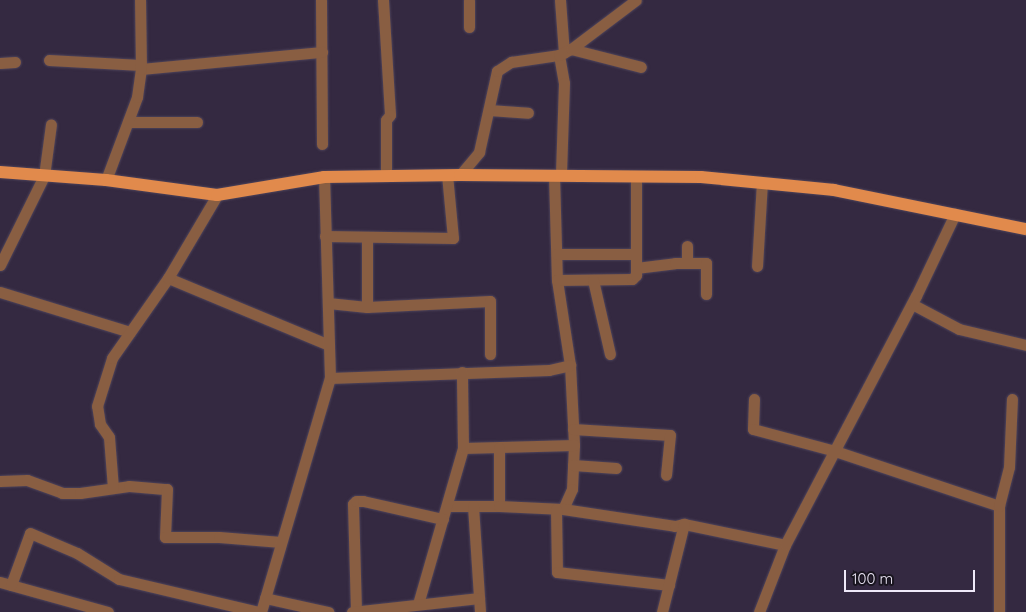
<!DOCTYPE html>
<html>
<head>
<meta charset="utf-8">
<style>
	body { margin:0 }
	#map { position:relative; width:1026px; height:612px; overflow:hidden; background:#342941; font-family:Quicksand,sans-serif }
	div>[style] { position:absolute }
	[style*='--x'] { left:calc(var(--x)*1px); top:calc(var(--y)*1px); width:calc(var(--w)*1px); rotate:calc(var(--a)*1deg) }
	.roads { filter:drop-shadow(0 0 1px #4e445b) drop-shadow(0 0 1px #4e445b) }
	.minor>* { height:11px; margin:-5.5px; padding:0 5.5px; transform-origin:5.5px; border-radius:5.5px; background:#895e42 }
	.major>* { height:12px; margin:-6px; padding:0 6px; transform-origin:6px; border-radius:6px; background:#e18a4c }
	span { translate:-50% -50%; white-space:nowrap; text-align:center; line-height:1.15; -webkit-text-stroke:5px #19151f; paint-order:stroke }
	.scale { position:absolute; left:844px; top:570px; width:131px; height:22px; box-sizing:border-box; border:2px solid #efe9f9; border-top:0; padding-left:6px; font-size:15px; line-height:18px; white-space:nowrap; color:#efe9f9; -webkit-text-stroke:4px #19151f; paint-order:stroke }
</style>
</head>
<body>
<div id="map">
	<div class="roads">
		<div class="minor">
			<i style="--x:321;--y:0;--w:144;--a:89.6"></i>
			<i style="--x:383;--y:0;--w:115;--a:86.5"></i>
			<i style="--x:390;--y:115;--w:6;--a:129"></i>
			<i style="--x:386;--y:120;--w:56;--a:90"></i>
			<i style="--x:469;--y:0;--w:27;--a:90"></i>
			<i style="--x:560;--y:0;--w:53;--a:85.7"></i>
			<i style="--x:571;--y:49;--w:72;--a:14.4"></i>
			<i style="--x:559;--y:55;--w:28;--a:80"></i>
			<i style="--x:564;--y:83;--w:92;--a:91.9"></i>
			<i style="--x:49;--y:60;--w:92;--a:3.1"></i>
			<i style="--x:0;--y:63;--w:15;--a:-4"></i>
			<i style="--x:141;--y:69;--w:182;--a:-5.4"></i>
			<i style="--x:489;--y:110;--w:39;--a:4"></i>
			<i style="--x:128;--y:122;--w:69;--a:0"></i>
			<i style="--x:460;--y:175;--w:30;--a:-50"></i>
			<i style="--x:479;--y:152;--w:83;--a:-77.5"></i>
			<i style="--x:497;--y:71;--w:17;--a:-33"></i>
			<i style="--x:511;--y:62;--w:49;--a:-8.3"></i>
			<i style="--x:559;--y:55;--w:13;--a:-27"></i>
			<i style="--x:571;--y:49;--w:81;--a:-37"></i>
			<i style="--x:554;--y:175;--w:105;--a:88.4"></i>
			<i style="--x:557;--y:280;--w:86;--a:81.3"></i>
			<i style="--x:570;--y:365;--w:80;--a:87.1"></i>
			<i style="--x:574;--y:445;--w:44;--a:92.6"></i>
			<i style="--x:572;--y:489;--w:22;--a:114"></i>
			<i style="--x:106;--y:180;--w:89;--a:-69.5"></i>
			<i style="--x:137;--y:97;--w:28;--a:-82"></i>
			<i style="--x:141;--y:69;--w:69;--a:-90.8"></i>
			<i style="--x:325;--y:236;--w:128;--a:0.9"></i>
			<i style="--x:453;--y:238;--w:63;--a:-95.4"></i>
			<i style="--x:557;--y:254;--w:79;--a:0"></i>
			<i style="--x:687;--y:263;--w:17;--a:-90"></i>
			<i style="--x:0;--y:265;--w:99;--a:-63.7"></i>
			<i style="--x:44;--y:176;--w:52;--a:-82.3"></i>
			<i style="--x:757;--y:266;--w:84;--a:-86.6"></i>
			<i style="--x:636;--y:268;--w:39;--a:-7"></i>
			<i style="--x:675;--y:263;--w:31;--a:0"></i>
			<i style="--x:706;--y:263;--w:31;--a:90"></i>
			<i style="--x:168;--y:278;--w:174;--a:22.6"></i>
			<i style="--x:557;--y:280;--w:75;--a:-0.8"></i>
			<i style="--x:632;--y:279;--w:6;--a:-45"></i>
			<i style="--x:636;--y:275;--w:99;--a:-90"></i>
			<i style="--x:593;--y:280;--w:76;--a:77.1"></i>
			<i style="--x:0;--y:292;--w:136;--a:17.1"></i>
			<i style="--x:328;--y:303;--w:39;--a:6"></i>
			<i style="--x:367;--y:307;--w:123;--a:-2.8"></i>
			<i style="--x:490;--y:301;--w:53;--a:90"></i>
			<i style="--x:912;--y:304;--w:53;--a:28"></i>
			<i style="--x:959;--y:329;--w:69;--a:13.4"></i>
			<i style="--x:367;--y:307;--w:70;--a:-90"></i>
			<i style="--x:330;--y:378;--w:219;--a:-2.1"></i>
			<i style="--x:549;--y:370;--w:22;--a:-13"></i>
			<i style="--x:754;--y:399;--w:30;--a:92"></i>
			<i style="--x:753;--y:429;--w:85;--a:15"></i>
			<i style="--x:835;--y:451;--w:173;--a:18.5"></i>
			<i style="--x:573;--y:429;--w:97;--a:3.5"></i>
			<i style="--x:670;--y:435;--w:40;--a:95.7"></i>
			<i style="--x:463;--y:448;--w:111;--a:-1.5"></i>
			<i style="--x:499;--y:448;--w:58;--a:90"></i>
			<i style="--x:573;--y:465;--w:43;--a:4"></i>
			<i style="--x:0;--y:481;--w:27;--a:-2"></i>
			<i style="--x:27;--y:480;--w:37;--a:20"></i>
			<i style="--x:62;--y:493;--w:18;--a:0"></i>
			<i style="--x:80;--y:493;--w:49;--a:-8.1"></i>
			<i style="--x:129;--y:486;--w:38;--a:5"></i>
			<i style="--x:167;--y:489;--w:48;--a:92.4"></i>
			<i style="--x:165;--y:537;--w:54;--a:0"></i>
			<i style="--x:219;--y:537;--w:62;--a:4.6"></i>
			<i style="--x:113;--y:488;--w:51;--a:-94.5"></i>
			<i style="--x:109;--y:437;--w:16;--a:-125"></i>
			<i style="--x:100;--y:424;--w:18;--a:-99"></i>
			<i style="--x:97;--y:406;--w:50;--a:-72.6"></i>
			<i style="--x:112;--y:358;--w:98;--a:-55"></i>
			<i style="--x:168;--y:278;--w:96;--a:-59.4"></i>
			<i style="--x:447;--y:506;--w:52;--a:0"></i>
			<i style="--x:499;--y:506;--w:64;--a:2.7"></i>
			<i style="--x:563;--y:509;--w:113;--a:8.6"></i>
			<i style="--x:675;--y:526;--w:9;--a:-13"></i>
			<i style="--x:684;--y:524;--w:103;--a:11.7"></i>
			<i style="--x:473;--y:506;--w:106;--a:86.2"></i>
			<i style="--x:556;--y:509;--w:63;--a:89.1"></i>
			<i style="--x:557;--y:572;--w:113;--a:6.6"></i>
			<i style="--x:0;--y:582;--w:112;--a:15.5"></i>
			<i style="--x:11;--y:585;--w:55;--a:-69.9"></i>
			<i style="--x:30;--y:533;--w:51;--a:23.1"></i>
			<i style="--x:77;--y:553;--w:49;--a:31.8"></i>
			<i style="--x:119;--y:579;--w:144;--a:13.3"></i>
			<i style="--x:265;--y:598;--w:65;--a:12.5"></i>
			<i style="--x:418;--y:604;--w:162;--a:-73.9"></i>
			<i style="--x:463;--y:448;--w:76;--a:-90.8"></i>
			<i style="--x:356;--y:611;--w:107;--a:-91.6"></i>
			<i style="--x:353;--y:504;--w:4;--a:-45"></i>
			<i style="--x:356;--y:501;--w:7;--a:0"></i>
			<i style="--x:363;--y:501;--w:82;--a:12.7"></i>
			<i style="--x:261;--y:612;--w:244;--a:-73.6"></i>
			<i style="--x:330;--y:378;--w:201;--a:-91.7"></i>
			<i style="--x:352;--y:612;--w:128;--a:-6.3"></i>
			<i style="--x:662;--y:612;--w:91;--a:-76"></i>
			<i style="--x:759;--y:612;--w:72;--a:-68.8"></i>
			<i style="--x:785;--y:545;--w:281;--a:-62.3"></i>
			<i style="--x:916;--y:296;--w:91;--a:-64.6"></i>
			<i style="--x:999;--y:612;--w:106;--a:-90"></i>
			<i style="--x:999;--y:506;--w:40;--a:-75.6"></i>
			<i style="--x:1009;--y:467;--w:68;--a:-87.5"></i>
		</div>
		<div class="major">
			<i style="--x:0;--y:172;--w:106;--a:4.3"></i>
			<i style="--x:106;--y:180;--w:112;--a:7.7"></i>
			<i style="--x:217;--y:195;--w:109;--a:-9.5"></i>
			<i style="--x:324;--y:177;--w:136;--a:-0.8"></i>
			<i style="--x:460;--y:175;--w:241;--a:0.5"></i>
			<i style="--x:701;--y:177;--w:134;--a:5.6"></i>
			<i style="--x:834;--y:190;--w:196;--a:11.5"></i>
		</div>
	</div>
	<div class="scale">100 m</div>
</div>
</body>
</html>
